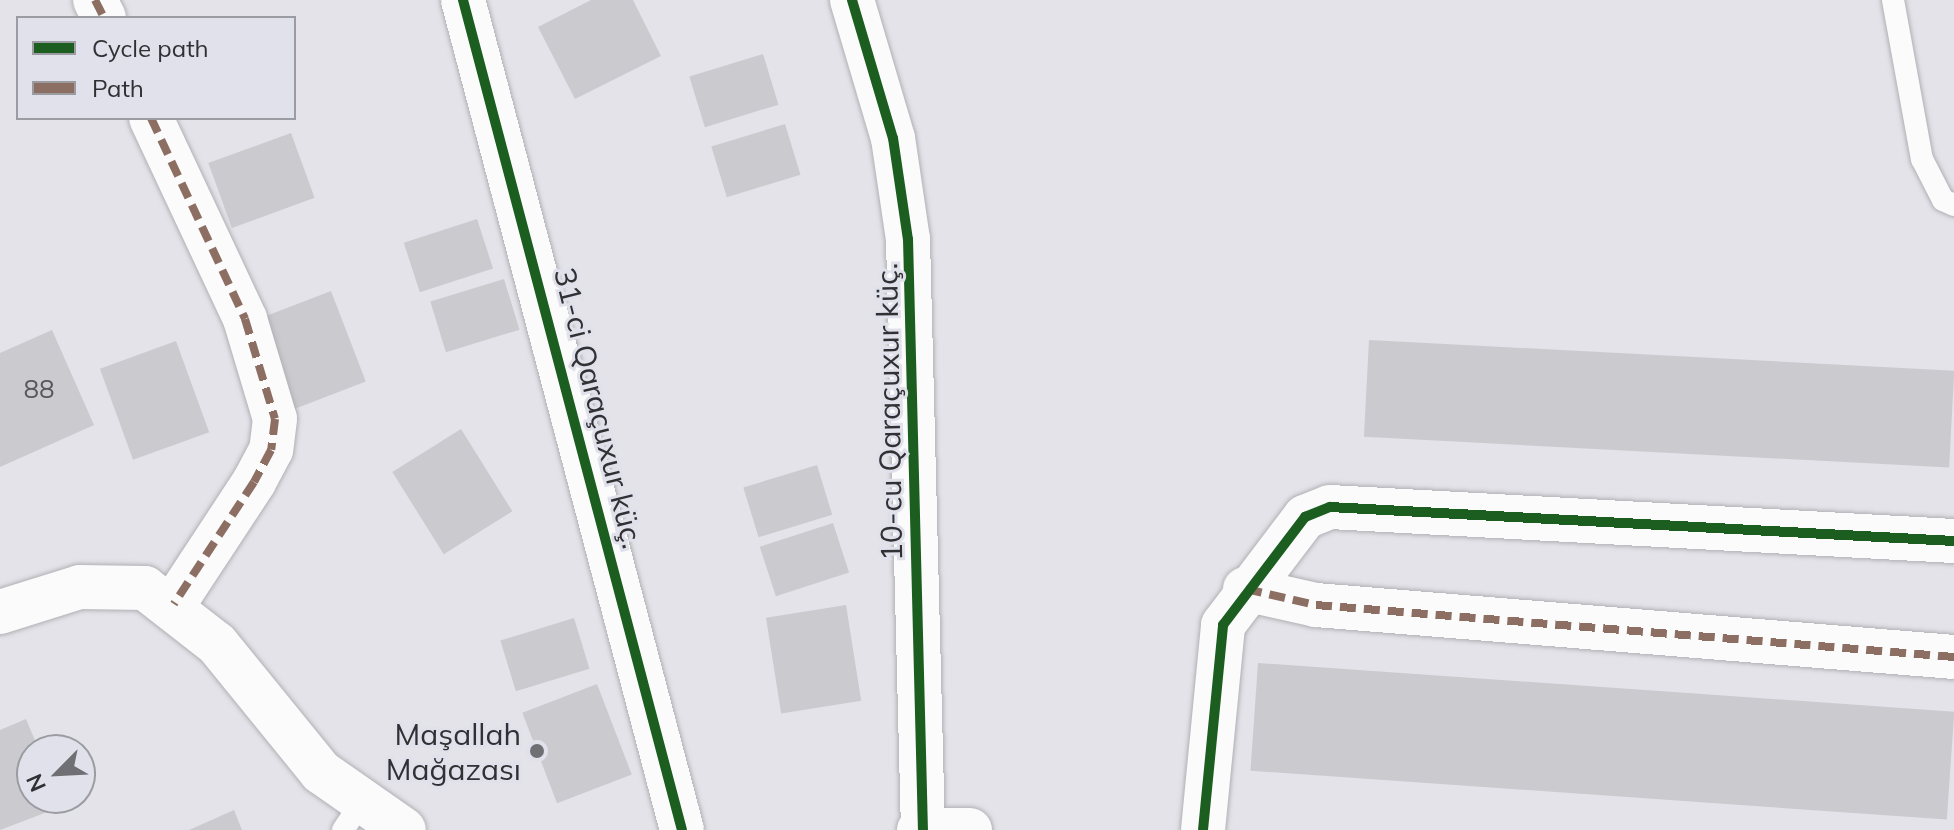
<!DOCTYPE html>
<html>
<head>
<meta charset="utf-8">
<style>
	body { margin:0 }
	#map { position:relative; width:1954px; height:830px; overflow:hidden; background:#e3e3e9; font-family:Mulish,sans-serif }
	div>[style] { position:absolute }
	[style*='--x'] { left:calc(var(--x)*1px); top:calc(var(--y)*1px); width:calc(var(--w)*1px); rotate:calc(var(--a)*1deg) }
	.building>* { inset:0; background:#cacacf; transform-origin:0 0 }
	.roads { filter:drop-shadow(0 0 2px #b0b0b5) drop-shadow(0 0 2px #b0b0b5) }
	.lane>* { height:22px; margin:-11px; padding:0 11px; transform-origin:11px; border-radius:11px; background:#fbfbfc }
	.street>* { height:44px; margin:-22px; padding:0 22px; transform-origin:22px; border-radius:22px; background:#fbfbfc }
	.secondary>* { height:44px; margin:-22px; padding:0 22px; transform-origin:22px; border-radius:22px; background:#fbfbfc }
	.quiet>* { height:8px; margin-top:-4px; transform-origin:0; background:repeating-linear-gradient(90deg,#8d6e63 0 16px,transparent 0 24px) }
	.cycleway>* { height:10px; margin:-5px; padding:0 5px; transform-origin:5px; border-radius:5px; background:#1b5e20 }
	.dots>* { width:22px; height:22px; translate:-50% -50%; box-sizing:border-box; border:4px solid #e1e1eb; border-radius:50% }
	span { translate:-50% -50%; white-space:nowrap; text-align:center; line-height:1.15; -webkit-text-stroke:6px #e1e1eb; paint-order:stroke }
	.number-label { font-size:26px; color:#57575c }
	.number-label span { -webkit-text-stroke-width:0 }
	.street-label { font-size:30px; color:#313135 }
	.poi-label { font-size:30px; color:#313135 }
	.right { translate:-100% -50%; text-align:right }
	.legend { position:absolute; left:16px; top:16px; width:280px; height:104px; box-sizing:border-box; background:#e1e1eb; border:2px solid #9b9ba2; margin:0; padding:10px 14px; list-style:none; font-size:24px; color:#313135 }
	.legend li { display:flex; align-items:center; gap:16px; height:40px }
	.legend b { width:40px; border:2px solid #9b9ba2 }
	.north { position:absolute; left:16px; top:734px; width:80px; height:80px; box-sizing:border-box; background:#e1e1eb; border:2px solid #9b9ba2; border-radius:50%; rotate:246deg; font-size:22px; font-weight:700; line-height:32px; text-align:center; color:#313135 }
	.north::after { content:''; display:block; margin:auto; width:28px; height:36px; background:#6f6f74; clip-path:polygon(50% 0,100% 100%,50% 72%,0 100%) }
</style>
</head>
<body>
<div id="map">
	<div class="building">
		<i style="clip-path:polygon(591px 0,633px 0,661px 56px,575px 99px,538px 27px)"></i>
		<i style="left:763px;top:54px;width:53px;height:77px;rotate:73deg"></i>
		<i style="left:785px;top:124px;width:53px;height:77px;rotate:73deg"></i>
		<i style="left:291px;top:133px;width:69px;height:88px;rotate:70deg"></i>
		<i style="left:477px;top:219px;width:52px;height:77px;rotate:72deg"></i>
		<i style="left:504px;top:279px;width:53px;height:77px;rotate:73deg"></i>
		<i style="left:331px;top:291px;width:97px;height:80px;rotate:69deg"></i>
		<i style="clip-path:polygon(52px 330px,94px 425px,0 467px,0 353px)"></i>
		<i style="left:1369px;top:340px;width:586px;height:97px;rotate:3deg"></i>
		<i style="left:176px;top:341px;width:97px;height:81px;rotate:70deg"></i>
		<i style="left:461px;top:429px;width:97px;height:81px;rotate:58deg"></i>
		<i style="left:817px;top:465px;width:52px;height:77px;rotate:73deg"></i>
		<i style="left:833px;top:523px;width:52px;height:77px;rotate:72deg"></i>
		<i style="left:846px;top:605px;width:97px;height:81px;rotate:81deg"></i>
		<i style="left:574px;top:618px;width:53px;height:77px;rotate:73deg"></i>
		<i style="left:1258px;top:663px;width:698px;height:108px;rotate:4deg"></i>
		<i style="left:597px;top:684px;width:97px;height:80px;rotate:69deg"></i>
		<i style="clip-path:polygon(26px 719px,39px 750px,32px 750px,32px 798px,59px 798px,63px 806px,0 830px,0 730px)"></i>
		<i style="clip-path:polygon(234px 810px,242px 830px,189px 830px)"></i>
	</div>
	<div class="roads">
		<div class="lane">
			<i style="--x:1893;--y:0;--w:162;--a:79.7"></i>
			<i style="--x:1922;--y:159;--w:46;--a:62.9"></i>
			<i style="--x:1943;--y:200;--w:12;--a:24"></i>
			<i style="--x:343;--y:830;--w:30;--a:-56"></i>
		</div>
		<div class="street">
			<i style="--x:95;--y:0;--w:20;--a:63"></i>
			<i style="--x:463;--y:0;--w:858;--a:75.22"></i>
			<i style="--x:852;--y:0;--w:144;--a:73.5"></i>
			<i style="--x:893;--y:138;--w:102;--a:81.6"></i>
			<i style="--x:908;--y:239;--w:591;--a:88.55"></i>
			<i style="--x:151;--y:118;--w:222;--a:64.9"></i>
			<i style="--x:245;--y:319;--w:104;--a:73.3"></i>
			<i style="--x:275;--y:419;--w:31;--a:97"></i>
			<i style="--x:271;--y:450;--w:36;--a:118"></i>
			<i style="--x:254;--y:482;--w:146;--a:123.3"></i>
			<i style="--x:1245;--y:589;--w:73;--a:12.7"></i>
			<i style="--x:1316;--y:605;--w:640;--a:4.66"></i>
			<i style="--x:1203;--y:830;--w:206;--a:-84.4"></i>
			<i style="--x:1223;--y:625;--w:136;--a:-52.8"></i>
			<i style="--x:1305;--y:517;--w:27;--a:-22"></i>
			<i style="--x:1330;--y:507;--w:625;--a:3.12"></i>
		</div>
		<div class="secondary">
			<i style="--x:0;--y:612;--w:84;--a:-17.4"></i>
			<i style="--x:80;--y:587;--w:65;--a:0.9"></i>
			<i style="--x:145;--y:588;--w:91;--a:37.9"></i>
			<i style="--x:217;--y:644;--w:165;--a:50.9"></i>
			<i style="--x:321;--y:772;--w:101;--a:34.9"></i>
			<i style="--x:919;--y:830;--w:51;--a:0"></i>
		</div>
	</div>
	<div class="quiet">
		<i style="--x:95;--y:0;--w:20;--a:63"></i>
		<i style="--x:151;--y:118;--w:222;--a:64.9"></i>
		<i style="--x:245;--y:319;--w:104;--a:73.3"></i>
		<i style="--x:275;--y:419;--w:31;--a:97"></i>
		<i style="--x:271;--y:450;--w:36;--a:118"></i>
		<i style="--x:254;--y:482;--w:146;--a:123.3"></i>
		<i style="--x:1246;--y:589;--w:72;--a:12.9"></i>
		<i style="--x:1316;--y:605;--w:640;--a:4.66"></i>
	</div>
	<div class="cycleway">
		<i style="--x:463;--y:0;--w:858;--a:75.22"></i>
		<i style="--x:852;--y:0;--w:144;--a:73.5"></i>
		<i style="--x:893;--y:138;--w:102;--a:81.6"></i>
		<i style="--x:908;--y:239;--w:591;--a:88.55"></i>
		<i style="--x:1203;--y:830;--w:206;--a:-84.4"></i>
		<i style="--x:1223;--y:625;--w:136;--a:-52.8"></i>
		<i style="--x:1305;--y:517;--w:27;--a:-22"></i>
		<i style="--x:1330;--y:507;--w:625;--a:3.12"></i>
	</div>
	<div class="dots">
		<i style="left:537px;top:751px;background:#6f6f74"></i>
	</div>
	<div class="number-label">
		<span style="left:39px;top:389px">88</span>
	</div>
	<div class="street-label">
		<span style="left:599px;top:408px;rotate:76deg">31-ci Qaraçuxur küç.</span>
		<span style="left:889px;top:412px;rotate:-91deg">10-cu Qaraçuxur küç.</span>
	</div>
	<div class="poi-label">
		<span class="right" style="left:521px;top:751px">Maşallah<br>Mağazası</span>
	</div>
	<ul class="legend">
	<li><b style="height:10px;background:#1b5e20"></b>Cycle path</li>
	<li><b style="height:10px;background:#8d6e63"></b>Path</li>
	</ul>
	<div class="north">N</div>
</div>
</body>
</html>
